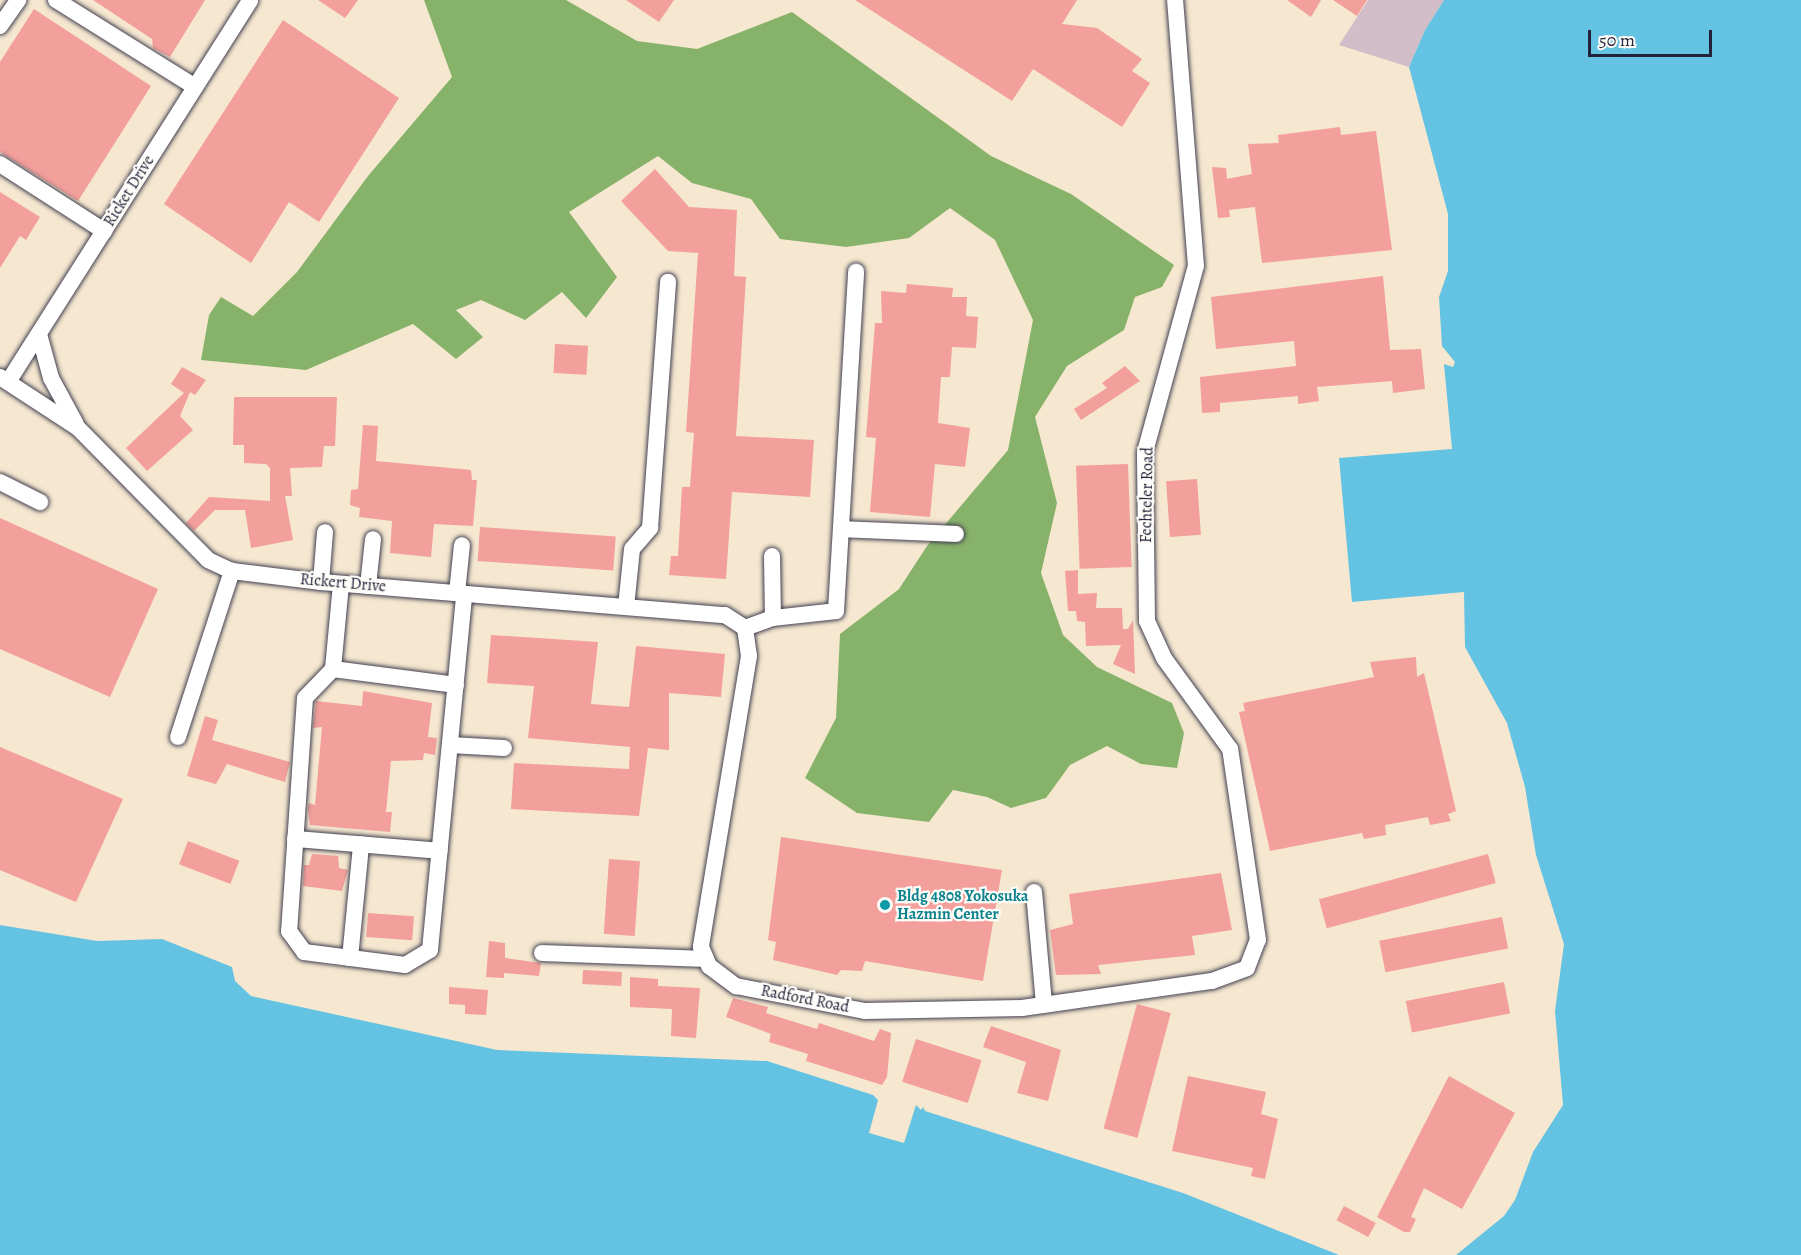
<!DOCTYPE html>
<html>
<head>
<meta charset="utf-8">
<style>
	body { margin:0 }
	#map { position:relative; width:1801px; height:1255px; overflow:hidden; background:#f5e7d0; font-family:Alegreya,serif }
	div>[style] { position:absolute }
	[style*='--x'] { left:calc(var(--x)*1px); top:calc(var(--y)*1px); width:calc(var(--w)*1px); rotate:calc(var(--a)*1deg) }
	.industrial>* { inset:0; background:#d2bdc8 }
	.forest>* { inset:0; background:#87b26a }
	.water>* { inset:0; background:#64c2e2 }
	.building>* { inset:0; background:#f39f9c; transform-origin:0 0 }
	.roads { filter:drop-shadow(0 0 2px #424051) drop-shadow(0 0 2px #424051) }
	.minor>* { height:16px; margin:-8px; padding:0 8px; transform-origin:8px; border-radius:8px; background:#fff }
	.dots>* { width:16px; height:16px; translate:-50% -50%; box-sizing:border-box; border:3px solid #fdfcf7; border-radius:50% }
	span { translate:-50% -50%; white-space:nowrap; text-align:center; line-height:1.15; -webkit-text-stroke:4.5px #fdfcf7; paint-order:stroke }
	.street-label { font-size:16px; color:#22223b }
	.culture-label { font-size:16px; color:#0d838f; font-weight:700 }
	.left { translate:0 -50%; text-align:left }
	.scale { position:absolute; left:1588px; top:30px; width:124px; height:27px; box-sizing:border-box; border:3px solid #22223b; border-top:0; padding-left:8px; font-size:18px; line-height:21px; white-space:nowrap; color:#22223b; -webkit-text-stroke:4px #fdfcf7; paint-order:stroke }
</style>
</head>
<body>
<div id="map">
	<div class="industrial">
		<i style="clip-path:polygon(1368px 0,1444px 0,1425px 30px,1409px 67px,1339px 45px)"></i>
	</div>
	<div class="forest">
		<i style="clip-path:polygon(424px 0,566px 0,637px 41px,697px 49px,792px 12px,991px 156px,1071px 194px,1174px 265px,1162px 287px,1135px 297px,1124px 330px,1067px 366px,1035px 417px,1057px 503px,1041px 573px,1063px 635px,1097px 667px,1172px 703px,1184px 733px,1177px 768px,1141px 764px,1107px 746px,1070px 765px,1046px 798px,1011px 808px,987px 797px,953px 790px,929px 822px,857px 813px,805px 778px,836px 718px,840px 634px,899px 589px,927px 546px,1008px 450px,1033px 320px,995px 240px,950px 208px,909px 238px,846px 247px,780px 239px,751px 199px,692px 183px,658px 156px,569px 212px,617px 277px,586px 318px,562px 292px,525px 320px,481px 300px,456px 310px,483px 337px,456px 359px,413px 324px,306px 370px,201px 360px,209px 315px,221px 297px,253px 316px,297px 272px,368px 176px,452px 77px)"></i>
	</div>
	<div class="water">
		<i style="clip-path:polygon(1444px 0,1801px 0,1801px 1255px,1456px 1255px,1504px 1216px,1515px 1200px,1533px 1152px,1563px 1105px,1555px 1011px,1564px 944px,1536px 855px,1525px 787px,1507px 723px,1465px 647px,1464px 592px,1352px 602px,1339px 458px,1452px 449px,1444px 364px,1453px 367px,1455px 362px,1442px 346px,1439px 297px,1448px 271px,1448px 214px,1409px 67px,1425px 30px)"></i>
		<i style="clip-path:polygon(0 925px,97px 941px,162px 939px,232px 967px,235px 981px,251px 996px,497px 1050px,767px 1061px,873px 1095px,878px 1100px,869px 1133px,904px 1143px,916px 1105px,921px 1110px,923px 1107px,925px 1111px,1183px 1193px,1339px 1255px,0 1255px)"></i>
	</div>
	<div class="building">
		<i style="clip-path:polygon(93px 0,205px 0,170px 57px,153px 48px,152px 39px)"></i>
		<i style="clip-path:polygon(318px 0,358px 0,345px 18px)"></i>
		<i style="clip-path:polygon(626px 0,674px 0,659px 22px)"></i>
		<i style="clip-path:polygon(855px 0,1077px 0,1062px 24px,1097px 28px,1142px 59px,1132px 71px,1150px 83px,1122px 127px,1033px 69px,1012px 101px)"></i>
		<i style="clip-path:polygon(1287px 0,1321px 0,1311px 17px)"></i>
		<i style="clip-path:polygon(1333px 0,1367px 0,1357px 16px)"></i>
		<i style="clip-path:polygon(34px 9px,151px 86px,78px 201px,0 152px,0 62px)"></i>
		<i style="clip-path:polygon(283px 20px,399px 98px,319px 222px,289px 202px,251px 263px,164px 204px)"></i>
		<i style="clip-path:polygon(1340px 127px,1341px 135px,1376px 131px,1392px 250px,1262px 263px,1255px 207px,1229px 210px,1230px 217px,1218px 218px,1212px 167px,1226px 168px,1227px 179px,1252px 174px,1248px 144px,1279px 143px,1278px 135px)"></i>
		<i style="clip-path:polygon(655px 169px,689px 207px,737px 210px,734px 276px,746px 277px,736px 436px,814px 440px,810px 497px,732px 492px,726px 579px,669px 575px,671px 556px,678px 556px,682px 487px,690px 487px,694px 433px,686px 432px,698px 253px,668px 251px,621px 201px)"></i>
		<i style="clip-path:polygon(0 192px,40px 217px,26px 240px,20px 236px,0 268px)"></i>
		<i style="clip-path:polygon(1383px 276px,1390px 350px,1421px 349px,1425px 389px,1393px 393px,1392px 381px,1317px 387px,1319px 401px,1298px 404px,1298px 396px,1220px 403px,1220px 412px,1202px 413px,1200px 377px,1296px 366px,1294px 341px,1216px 349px,1211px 297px)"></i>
		<i style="clip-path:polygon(907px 284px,953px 288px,952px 297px,967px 297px,966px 316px,978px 317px,976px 348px,952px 347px,950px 377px,941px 377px,938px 423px,970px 428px,965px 467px,935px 464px,930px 517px,870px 512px,876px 438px,866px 437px,875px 323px,882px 323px,881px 291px,906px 293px)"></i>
		<i style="left:555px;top:344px;width:33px;height:29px;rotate:3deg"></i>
		<i style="clip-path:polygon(1125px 366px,1140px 381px,1081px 420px,1074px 409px,1107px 388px,1102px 383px)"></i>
		<i style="clip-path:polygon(182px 367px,206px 380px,195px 395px,190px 392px,180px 416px,193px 430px,147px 471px,126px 448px,184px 393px,171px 384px)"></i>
		<i style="clip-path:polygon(234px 397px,337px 397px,335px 446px,324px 446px,322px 467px,290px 468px,292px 496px,285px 496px,293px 540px,251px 548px,245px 510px,215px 510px,194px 531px,186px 523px,209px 497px,270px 501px,270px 468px,266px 464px,244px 463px,244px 445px,233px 445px)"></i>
		<i style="clip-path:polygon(363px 425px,378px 426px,376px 461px,471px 470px,472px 480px,477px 480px,473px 526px,434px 524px,431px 557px,390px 553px,392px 521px,359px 517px,360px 508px,350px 505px,351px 490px,358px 489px)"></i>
		<i style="left:1128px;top:464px;width:103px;height:52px;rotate:88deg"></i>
		<i style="left:1197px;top:479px;width:56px;height:31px;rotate:86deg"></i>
		<i style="clip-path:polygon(0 518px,158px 589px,110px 697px,0 649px)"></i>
		<i style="left:480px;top:527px;width:136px;height:34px;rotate:4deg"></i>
		<i style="clip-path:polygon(1078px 570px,1078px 594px,1097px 593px,1096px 608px,1122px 608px,1123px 629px,1128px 629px,1133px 620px,1135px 674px,1113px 664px,1121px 645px,1086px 646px,1085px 622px,1077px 621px,1076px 611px,1068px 611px,1065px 571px)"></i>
		<i style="clip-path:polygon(491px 635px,598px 642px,591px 704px,629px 707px,636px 646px,725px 654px,721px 697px,669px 693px,669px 750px,648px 748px,639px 816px,511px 809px,514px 763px,629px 769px,630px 747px,528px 738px,534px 686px,487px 683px)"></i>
		<i style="clip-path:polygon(1416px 657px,1417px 677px,1424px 673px,1456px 811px,1448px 814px,1451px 821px,1430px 825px,1428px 817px,1385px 825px,1386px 835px,1364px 839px,1362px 833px,1270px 851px,1239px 712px,1245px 711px,1243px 703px,1374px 677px,1370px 662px)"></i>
		<i style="clip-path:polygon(363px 691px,432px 703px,428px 737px,437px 738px,435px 755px,424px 753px,423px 760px,391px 761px,386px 812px,392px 812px,390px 832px,310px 825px,308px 809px,309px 803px,315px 805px,322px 727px,313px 728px,316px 701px,362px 706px)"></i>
		<i style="clip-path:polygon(205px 716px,218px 720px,212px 740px,290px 762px,285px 782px,227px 764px,216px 784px,187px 776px)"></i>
		<i style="clip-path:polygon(0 747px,123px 799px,76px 902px,0 870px)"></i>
		<i style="clip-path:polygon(781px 837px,1002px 870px,983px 981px,865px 961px,862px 971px,841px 970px,837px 975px,773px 960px,776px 942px,768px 940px)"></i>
		<i style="left:188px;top:841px;width:55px;height:25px;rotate:21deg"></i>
		<i style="clip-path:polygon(312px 854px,338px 856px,339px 868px,348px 870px,342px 891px,303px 886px,304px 865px,309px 865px)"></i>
		<i style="left:1488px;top:854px;width:30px;height:175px;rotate:75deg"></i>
		<i style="left:609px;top:859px;width:31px;height:75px;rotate:4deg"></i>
		<i style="clip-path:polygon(1221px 873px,1232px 930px,1192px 936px,1195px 955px,1098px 965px,1101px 974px,1056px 975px,1050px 930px,1073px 924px,1069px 894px)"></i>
		<i style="left:368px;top:913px;width:46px;height:24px;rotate:4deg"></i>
		<i style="left:1502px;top:917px;width:32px;height:125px;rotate:79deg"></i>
		<i style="clip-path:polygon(489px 941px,505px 943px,505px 958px,541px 963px,539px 976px,504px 973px,504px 978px,486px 977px)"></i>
		<i style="left:583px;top:970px;width:39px;height:14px;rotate:3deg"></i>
		<i style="clip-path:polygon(630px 977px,658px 979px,658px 986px,700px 988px,696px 1038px,671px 1036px,672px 1009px,630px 1007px)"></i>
		<i style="left:1504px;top:982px;width:32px;height:100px;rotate:79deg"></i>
		<i style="clip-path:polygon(449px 987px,488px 990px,486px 1015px,465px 1014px,465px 1005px,449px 1004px)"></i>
		<i style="clip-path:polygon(733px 998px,768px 1007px,766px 1013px,817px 1029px,819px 1023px,874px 1041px,880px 1029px,891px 1033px,887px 1077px,882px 1085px,806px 1061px,808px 1054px,769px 1042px,771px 1034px,726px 1017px)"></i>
		<i style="left:1137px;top:1004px;width:35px;height:129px;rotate:15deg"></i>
		<i style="clip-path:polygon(991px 1026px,1061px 1050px,1048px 1101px,1017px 1093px,1026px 1062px,983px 1047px)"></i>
		<i style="left:916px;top:1039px;width:69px;height:45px;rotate:18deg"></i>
		<i style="clip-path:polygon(1188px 1076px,1266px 1092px,1261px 1114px,1278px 1119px,1265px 1179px,1251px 1176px,1253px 1168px,1172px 1151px)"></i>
		<i style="clip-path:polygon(1449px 1076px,1515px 1113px,1462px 1209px,1424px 1188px,1411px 1217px,1416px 1219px,1410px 1232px,1404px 1232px,1377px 1217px)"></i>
		<i style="left:1344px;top:1206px;width:36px;height:16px;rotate:28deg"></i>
	</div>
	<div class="roads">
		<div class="minor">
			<i style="--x:56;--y:0;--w:164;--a:32"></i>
			<i style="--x:0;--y:26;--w:32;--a:-55"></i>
			<i style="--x:0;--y:164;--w:124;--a:32.8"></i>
			<i style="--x:39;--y:334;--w:46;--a:74.7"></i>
			<i style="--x:51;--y:378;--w:52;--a:61.5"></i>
			<i style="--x:0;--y:377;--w:93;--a:33.2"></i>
			<i style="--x:78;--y:428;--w:185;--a:45.4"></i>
			<i style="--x:208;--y:560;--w:26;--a:25"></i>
			<i style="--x:232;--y:571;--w:90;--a:7"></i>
			<i style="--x:321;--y:582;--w:405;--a:4.7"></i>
			<i style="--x:725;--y:615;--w:24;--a:33"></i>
			<i style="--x:8;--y:382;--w:452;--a:-57.6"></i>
			<i style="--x:0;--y:482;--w:45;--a:26.6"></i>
			<i style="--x:841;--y:529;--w:115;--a:2.5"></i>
			<i style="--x:772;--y:556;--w:62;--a:89.1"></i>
			<i style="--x:321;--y:582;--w:50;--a:-85.4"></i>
			<i style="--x:341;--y:584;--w:85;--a:95.4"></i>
			<i style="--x:333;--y:669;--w:40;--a:134"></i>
			<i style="--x:305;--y:698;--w:234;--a:93.9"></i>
			<i style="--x:289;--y:931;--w:26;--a:54"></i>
			<i style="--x:304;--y:952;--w:102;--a:7.3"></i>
			<i style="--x:405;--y:965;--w:29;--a:-31"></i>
			<i style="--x:430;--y:950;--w:358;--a:-84.5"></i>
			<i style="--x:368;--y:586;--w:47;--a:-83.9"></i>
			<i style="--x:457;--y:593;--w:48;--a:-84.1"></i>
			<i style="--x:626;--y:607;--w:58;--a:-84.1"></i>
			<i style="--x:632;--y:549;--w:28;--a:-49"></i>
			<i style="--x:650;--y:528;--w:247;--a:-85.8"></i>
			<i style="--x:745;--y:628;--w:28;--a:82"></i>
			<i style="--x:749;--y:656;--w:295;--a:99.4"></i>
			<i style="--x:701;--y:947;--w:21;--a:67"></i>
			<i style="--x:709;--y:966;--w:34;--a:37"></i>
			<i style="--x:736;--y:986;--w:131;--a:11"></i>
			<i style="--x:865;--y:1011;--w:157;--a:-1.1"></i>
			<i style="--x:1022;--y:1008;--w:192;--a:-8.1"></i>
			<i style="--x:1212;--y:981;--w:37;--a:-20"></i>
			<i style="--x:1247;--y:968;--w:30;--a:-69"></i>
			<i style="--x:1258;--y:940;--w:193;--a:-98.3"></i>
			<i style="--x:1230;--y:749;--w:112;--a:-126"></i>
			<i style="--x:1164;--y:658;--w:41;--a:-114.7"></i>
			<i style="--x:1147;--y:621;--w:169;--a:-90.7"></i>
			<i style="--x:1145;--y:452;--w:193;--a:-74.7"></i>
			<i style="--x:1196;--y:266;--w:267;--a:-94.5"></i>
			<i style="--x:745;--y:628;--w:30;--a:-20"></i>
			<i style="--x:773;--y:618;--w:63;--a:-6.3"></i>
			<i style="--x:836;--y:611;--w:340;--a:-86.6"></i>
			<i style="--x:333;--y:669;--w:124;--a:7.4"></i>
			<i style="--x:178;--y:737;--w:175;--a:-72"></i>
			<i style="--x:450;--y:745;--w:54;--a:3.2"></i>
			<i style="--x:295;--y:839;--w:145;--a:4.7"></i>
			<i style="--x:1034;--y:892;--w:113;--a:84.9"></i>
			<i style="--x:542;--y:953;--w:164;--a:2.1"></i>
			<i style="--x:350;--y:958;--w:114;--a:-84.4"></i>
		</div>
	</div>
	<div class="dots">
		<i style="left:885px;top:905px;background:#0f9aa8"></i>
	</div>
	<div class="street-label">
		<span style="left:129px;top:191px;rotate:-58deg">Ricket Drive</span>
		<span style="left:1147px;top:495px;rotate:-89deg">Fechteler Road</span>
		<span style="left:343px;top:583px;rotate:5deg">Rickert Drive</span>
		<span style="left:805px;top:999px;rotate:11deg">Radford Road</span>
	</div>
	<div class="culture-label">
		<span class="left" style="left:897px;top:905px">Bldg 4808 Yokosuka<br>Hazmin Center</span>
	</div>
	<div class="scale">50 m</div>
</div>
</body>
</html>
